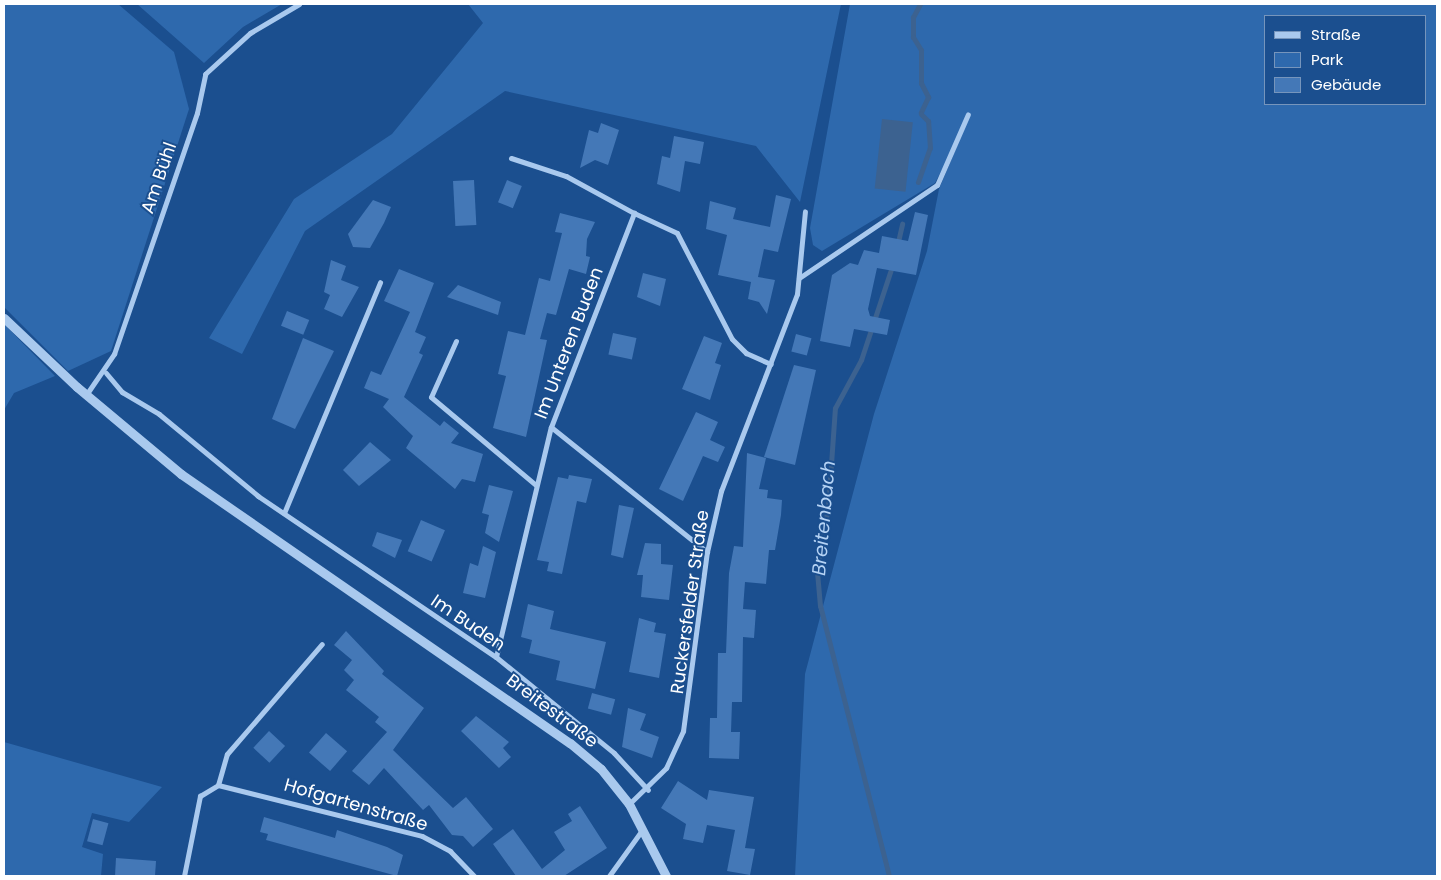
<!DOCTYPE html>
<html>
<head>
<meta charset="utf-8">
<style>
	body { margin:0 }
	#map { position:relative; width:1441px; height:880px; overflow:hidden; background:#1b4f8f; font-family:Poppins,sans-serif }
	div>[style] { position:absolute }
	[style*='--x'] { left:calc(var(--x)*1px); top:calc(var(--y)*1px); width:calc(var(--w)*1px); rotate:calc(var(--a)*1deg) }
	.green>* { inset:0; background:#2e69ad }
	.water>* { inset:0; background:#3c6290; transform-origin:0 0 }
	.stream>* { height:5px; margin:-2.5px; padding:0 2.5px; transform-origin:2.5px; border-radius:2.5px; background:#3c6290 }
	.building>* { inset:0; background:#4478b7; transform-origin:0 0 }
	.minor>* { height:5px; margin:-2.5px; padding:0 2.5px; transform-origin:2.5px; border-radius:2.5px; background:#a9c9ee }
	.tertiary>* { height:9px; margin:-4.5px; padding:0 4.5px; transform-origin:4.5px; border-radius:4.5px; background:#a9c9ee }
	span { translate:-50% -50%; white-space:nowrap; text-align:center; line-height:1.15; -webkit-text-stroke:4px #1b4f8f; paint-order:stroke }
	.street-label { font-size:18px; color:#fff }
	.water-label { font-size:19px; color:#b5d3f5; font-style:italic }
	.frame { position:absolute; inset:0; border:5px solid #fff; pointer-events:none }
	.legend { position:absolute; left:1264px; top:15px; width:162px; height:90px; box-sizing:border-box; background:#1b4f8f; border:1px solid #7695bc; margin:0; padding:6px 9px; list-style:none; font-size:15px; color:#fff }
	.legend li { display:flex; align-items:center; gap:10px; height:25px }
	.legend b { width:25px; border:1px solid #7695bc }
</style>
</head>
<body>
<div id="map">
	<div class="green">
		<i style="clip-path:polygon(4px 4px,118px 4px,174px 52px,189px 109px,111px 351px,68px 371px,4px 307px)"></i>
		<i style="clip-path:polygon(137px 4px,282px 4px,243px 27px,204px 63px)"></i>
		<i style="clip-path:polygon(468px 4px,841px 4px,800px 202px,756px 146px,505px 91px,305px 231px,242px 354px,209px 338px,294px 199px,392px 134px,483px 23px)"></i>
		<i style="clip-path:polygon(evenodd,850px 4px,1437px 4px,1437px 876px,795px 876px,805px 674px,874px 414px,927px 251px,939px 189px,969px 118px,935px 183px,822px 251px,813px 245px,810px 228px,850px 4px,1265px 16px,1425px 16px,1425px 104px,1265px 104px,1265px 16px)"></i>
		<i style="clip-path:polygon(4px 324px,55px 376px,14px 393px,4px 410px)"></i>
		<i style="clip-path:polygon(4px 742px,162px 787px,129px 822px,92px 813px,82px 847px,103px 854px,101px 876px,4px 876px)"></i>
	</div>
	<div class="water">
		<i style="left:882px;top:119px;width:31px;height:70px;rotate:6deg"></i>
	</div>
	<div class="stream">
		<i style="--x:920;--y:4;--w:15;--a:118"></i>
		<i style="--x:913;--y:17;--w:20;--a:90"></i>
		<i style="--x:913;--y:37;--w:15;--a:58"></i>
		<i style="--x:921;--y:50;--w:33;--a:90"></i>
		<i style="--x:921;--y:83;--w:16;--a:63"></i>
		<i style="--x:928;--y:97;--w:17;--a:115"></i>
		<i style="--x:918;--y:182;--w:36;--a:-71"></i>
		<i style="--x:930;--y:148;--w:27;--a:-94"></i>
		<i style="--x:928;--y:121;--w:10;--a:-135"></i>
		<i style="--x:897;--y:246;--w:23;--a:-77"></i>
		<i style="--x:889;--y:876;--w:279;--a:-104.3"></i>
		<i style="--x:820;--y:606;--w:38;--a:-95"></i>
		<i style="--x:817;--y:568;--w:62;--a:-79.8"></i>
		<i style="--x:828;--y:507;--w:99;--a:-86"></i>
		<i style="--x:835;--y:408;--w:55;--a:-61.6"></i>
		<i style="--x:861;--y:360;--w:99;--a:-71.7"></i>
	</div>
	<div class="building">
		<i style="clip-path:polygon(601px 123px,619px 130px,608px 165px,595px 160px,580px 168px,589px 130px,598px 133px)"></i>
		<i style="clip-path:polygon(674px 136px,704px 142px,700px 164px,685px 161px,680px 192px,657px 184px,662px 156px,670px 158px)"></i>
		<i style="left:474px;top:180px;width:45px;height:21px;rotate:87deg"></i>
		<i style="left:507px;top:180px;width:16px;height:24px;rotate:22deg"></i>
		<i style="clip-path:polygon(776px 195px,791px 199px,778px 252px,764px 249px,758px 277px,775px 280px,767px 314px,759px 302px,748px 299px,751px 282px,718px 275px,727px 235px,706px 229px,710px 201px,736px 208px,733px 219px,770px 227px)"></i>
		<i style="clip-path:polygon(373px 200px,391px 207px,384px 223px,370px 248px,353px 247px,348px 234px)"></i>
		<i style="clip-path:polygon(915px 212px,928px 215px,916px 275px,877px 268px,868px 309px,870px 316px,890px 320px,887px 335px,854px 329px,850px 347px,820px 341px,832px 275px,850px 263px,858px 265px,864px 250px,879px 253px,882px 236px,908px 241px)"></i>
		<i style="clip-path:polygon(560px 213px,595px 222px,587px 239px,586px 256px,590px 257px,586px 274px,569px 269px,556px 315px,547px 313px,540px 339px,547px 340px,526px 437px,493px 428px,506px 376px,498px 374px,508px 331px,525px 335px,539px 278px,550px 281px,562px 233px,555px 232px)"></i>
		<i style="clip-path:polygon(331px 260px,346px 266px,341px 280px,359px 287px,342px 317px,324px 309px,330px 295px,324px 292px)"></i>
		<i style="clip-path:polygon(399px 269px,434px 283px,415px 332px,426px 337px,419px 353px,423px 355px,404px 397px,440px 426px,444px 421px,459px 433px,451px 443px,483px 454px,475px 482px,462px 479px,455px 489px,406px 448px,413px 436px,383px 407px,389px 399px,364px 388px,371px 371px,381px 375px,410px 312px,384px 301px)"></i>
		<i style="clip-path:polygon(643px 273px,666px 279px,660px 306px,637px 297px)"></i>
		<i style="clip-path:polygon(458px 285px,501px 302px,498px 315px,447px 297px)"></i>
		<i style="left:287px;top:311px;width:24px;height:16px;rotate:22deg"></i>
		<i style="left:613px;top:333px;width:24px;height:22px;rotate:12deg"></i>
		<i style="left:796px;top:334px;width:16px;height:18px;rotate:15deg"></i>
		<i style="clip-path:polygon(704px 336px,722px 343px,715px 363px,721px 365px,710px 400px,682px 389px)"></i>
		<i style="clip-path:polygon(303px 338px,334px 351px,295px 429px,272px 419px)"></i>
		<i style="clip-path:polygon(794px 365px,816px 370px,795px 465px,764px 457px)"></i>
		<i style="clip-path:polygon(696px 412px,718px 422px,710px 440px,725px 447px,718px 462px,703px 456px,683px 501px,659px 489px)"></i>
		<i style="clip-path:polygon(370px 442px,391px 460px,359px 486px,343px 470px)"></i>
		<i style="clip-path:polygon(747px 453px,766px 458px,759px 489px,768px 490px,767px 498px,782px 500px,781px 515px,775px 550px,769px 550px,766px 584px,745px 582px,743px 609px,756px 610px,754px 638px,743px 637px,742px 702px,732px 702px,731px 732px,740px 732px,739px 759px,709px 758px,710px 718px,717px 718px,718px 653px,726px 653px,729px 573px,734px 546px,743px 547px)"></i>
		<i style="clip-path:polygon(569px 475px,592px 479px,586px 503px,577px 501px,562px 574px,547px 571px,549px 562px,537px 560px,558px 477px,568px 479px)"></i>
		<i style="clip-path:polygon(489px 485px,513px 491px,499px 542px,485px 533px,489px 515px,482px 513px)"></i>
		<i style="clip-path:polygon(619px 505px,634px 508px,623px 558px,611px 555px)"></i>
		<i style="left:421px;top:520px;width:26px;height:34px;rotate:23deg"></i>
		<i style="clip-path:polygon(377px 532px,402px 540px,395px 558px,372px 546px)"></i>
		<i style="clip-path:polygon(645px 543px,661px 544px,661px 564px,673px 565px,669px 600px,641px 597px,643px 575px,637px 575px)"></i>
		<i style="clip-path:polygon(483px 546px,496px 552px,485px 598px,463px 593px,470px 563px,478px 566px)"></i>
		<i style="clip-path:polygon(528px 604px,554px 611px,550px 629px,606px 642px,595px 689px,556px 680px,560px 661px,529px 653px,532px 640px,521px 637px)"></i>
		<i style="clip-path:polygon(639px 618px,656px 623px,654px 632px,666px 634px,659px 678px,629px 672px)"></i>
		<i style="clip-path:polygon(346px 631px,384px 671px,382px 674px,424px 708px,393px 750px,453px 808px,466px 797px,493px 829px,473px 847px,463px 836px,452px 835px,429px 805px,423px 810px,384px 768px,369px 785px,352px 771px,387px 732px,375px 722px,379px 717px,346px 690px,354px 680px,344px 670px,352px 660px,334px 645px)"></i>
		<i style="left:592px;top:693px;width:24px;height:16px;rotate:15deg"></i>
		<i style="clip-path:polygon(628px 708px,646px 714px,640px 730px,659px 737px,652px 758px,622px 747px)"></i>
		<i style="clip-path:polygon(476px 716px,509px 742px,503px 748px,511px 757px,499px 768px,461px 731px)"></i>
		<i style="left:269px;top:731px;width:22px;height:23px;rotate:43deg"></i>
		<i style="left:326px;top:733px;width:28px;height:26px;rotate:41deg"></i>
		<i style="clip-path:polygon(678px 781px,707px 800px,709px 790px,754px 797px,745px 848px,755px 849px,750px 875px,727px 871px,735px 830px,707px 825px,703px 843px,683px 839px,686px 824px,661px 808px)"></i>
		<i style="clip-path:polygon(580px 806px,607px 848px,564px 876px,516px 876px,493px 844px,513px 829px,542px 869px,565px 850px,554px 832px,572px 821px,568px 814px)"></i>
		<i style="clip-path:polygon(264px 817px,335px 838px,337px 830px,387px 847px,403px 855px,397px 876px,266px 840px,268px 834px,260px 832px)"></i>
		<i style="left:93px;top:819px;width:16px;height:23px;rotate:15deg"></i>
		<i style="clip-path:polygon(116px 858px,156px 861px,155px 876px,115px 876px)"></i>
	</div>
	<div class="minor">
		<i style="--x:511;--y:158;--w:58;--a:18.1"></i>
		<i style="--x:566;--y:176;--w:77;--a:28.6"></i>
		<i style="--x:799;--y:278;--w:166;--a:-34"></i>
		<i style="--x:937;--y:185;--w:77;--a:-66.4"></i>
		<i style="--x:456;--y:341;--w:61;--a:114.1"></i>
		<i style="--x:431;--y:397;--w:137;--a:40"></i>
		<i style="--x:106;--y:373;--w:25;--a:50"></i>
		<i style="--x:122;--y:392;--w:43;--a:30.7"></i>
		<i style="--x:159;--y:414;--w:129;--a:39.6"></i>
		<i style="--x:258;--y:496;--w:287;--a:34.1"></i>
		<i style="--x:496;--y:657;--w:152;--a:39.1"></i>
		<i style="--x:614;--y:753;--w:50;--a:47.4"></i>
		<i style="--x:86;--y:395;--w:50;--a:-55.7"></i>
		<i style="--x:114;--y:354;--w:255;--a:-71"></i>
		<i style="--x:197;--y:113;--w:40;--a:-78"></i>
		<i style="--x:205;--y:74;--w:61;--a:-42.3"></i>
		<i style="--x:250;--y:33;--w:57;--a:-30.6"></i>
		<i style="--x:551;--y:427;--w:200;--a:38.7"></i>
		<i style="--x:284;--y:513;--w:250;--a:-67.4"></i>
		<i style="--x:496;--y:657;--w:236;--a:-76.6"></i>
		<i style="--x:551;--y:427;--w:230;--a:-68.8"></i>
		<i style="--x:634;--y:213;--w:47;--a:24.9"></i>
		<i style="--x:677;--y:233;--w:119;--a:62.6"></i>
		<i style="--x:732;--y:339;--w:20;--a:45"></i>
		<i style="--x:746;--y:353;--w:27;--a:24"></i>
		<i style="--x:218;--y:785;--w:32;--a:-74"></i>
		<i style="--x:227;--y:754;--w:145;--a:-49.2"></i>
		<i style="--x:629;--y:804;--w:52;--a:-44.2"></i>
		<i style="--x:666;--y:768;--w:41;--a:-65.3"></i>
		<i style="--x:683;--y:731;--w:181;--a:-82.4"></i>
		<i style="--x:707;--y:552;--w:63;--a:-77.1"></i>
		<i style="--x:721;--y:491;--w:211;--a:-68.9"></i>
		<i style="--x:797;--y:294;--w:83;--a:-84.5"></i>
		<i style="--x:184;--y:876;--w:82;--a:-78.7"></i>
		<i style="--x:200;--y:796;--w:21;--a:-31"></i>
		<i style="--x:218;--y:785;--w:210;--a:14"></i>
		<i style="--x:422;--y:836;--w:32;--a:28"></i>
		<i style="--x:450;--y:851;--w:35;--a:46"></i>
		<i style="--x:609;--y:876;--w:57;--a:-54.3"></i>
	</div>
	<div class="tertiary">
		<i style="--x:4;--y:318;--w:100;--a:43.4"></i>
		<i style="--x:77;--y:387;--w:136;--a:39.9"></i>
		<i style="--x:181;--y:474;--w:473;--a:34.7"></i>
		<i style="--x:570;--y:743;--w:40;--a:40"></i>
		<i style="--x:601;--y:769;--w:45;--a:51.3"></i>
		<i style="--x:629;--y:804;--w:81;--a:62.8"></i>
	</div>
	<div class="street-label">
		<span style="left:159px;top:178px;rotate:-71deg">Am Bühl</span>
		<span style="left:569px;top:343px;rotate:-69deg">Im Unteren Buden</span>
		<span style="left:690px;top:602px;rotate:-82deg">Ruckersfelder Straße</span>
		<span style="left:468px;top:623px;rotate:34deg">Im Buden</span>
		<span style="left:552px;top:711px;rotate:37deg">Breitestraße</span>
		<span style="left:356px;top:805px;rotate:16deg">Hofgartenstraße</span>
	</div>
	<div class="water-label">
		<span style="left:824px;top:518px;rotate:-85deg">Breitenbach</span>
	</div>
	<div class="frame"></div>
	<ul class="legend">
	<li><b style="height:6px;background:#a9c9ee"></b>Straße</li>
	<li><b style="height:14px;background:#2e69ad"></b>Park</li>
	<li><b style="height:14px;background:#4478b7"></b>Gebäude</li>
	</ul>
</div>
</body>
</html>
